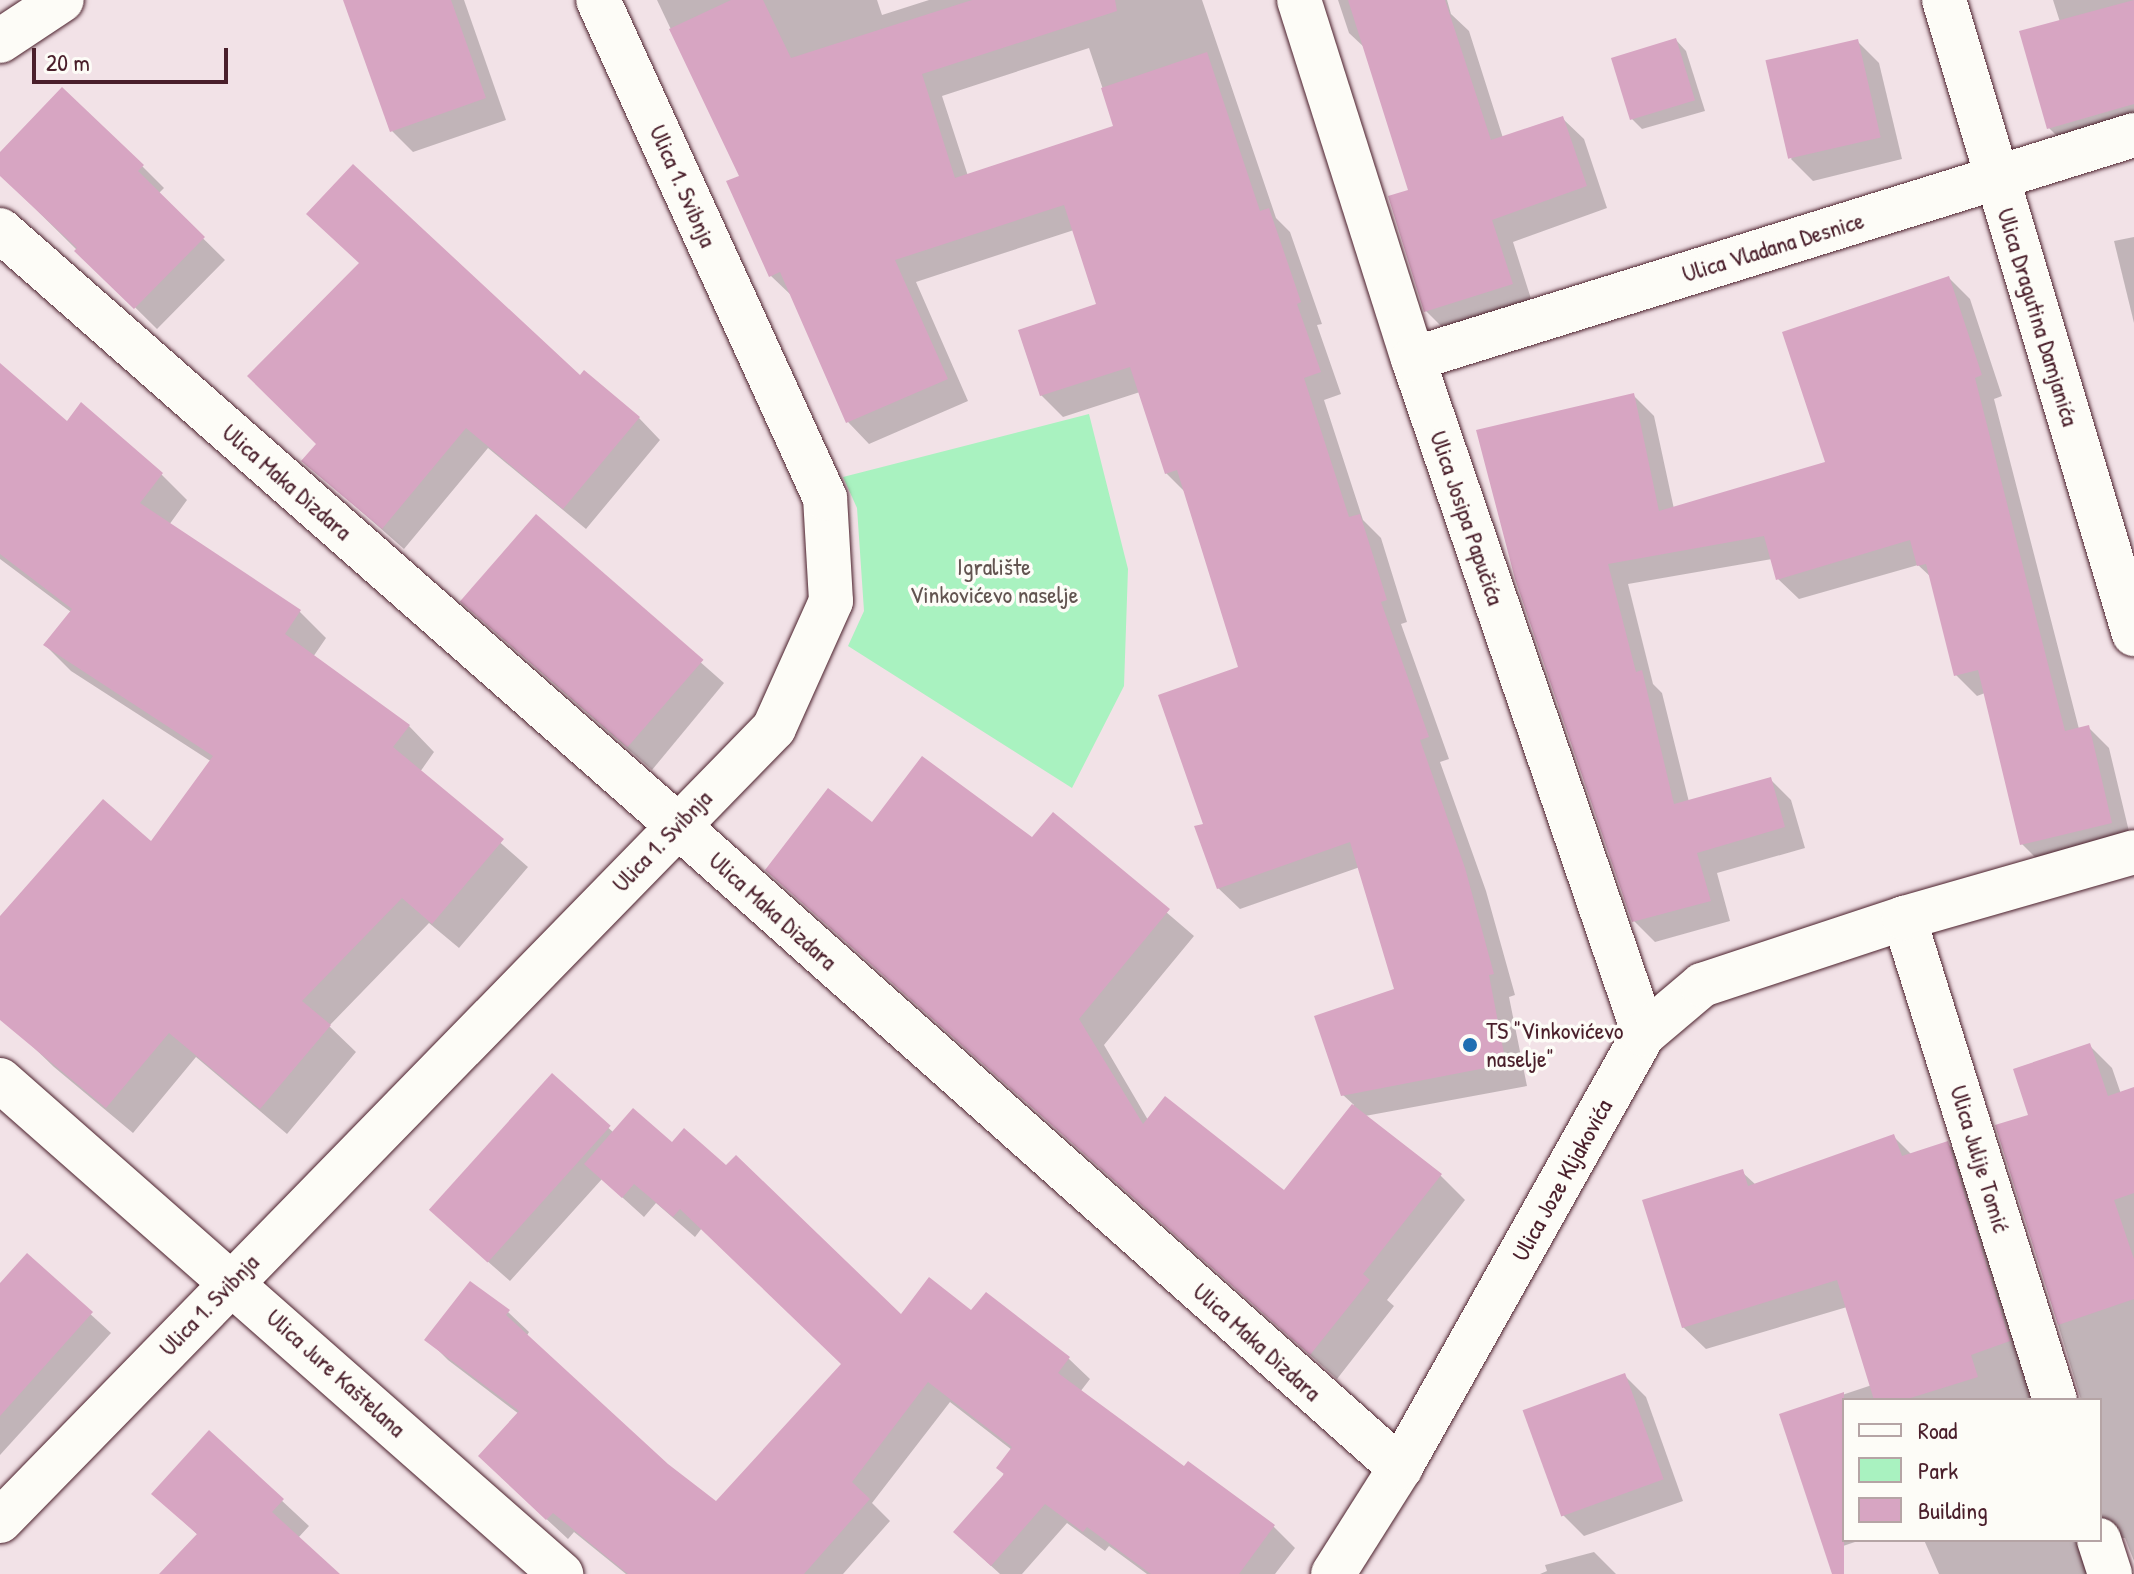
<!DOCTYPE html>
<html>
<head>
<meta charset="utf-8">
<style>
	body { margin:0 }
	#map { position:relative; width:2134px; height:1574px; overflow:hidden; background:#f2e2e7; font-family:"Patrick Hand",sans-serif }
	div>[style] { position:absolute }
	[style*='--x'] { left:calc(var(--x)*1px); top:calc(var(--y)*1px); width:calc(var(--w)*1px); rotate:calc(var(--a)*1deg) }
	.green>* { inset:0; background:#a9f2c0 }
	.shadow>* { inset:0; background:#0003 }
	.building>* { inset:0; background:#d7a5c2; transform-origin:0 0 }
	.roads { filter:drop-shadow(0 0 2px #4a1f2b) drop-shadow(0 0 2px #4a1f2b) }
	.minor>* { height:44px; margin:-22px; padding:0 22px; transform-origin:22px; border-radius:22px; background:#fdfcf7 }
	.dots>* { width:22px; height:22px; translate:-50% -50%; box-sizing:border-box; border:4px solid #fdfcf7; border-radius:50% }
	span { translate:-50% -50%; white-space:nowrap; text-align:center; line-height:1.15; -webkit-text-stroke:7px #fdfcf7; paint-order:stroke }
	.street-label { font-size:24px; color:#4a1f2b }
	.park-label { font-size:24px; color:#625450 }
	.poi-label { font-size:24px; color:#4a1f2b }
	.left { translate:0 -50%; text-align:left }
	.legend { position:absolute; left:1842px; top:1398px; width:260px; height:144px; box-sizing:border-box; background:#fdfcf7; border:2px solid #b5a4a5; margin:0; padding:10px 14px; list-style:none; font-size:24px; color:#4a1f2b }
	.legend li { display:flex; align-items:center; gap:16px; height:40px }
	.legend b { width:40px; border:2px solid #b5a4a5 }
	.scale { position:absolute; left:32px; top:48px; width:196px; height:36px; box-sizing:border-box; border:4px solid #4a1f2b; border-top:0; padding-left:10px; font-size:24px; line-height:28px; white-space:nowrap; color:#4a1f2b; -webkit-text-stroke:6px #fdfcf7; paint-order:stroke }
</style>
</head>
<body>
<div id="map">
	<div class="green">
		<i style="clip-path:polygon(1089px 414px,1128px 569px,1124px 686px,1072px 788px,848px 646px,864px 611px,857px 508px,843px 477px)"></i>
	</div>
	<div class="shadow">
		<i style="clip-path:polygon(345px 0,464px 0,506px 120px,413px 152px,392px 131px)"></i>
		<i style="clip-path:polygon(evenodd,657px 0,877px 0,882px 15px,929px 0,1202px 0,1276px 218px,1290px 232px,1322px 324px,1317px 325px,1341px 394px,1324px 400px,1363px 520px,1381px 538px,1407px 622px,1401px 624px,1449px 759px,1440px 762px,1486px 891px,1515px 995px,1509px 997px,1527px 1086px,1365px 1116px,1440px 1175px,1465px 1200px,1387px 1300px,1394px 1306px,1337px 1379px,768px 870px,872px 825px,1032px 840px,1053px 815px,1194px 936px,1104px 1045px,1148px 1120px,1284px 1193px,1354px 1105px,1343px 1095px,1396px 991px,1360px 867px,1240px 909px,1218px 888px,1205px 825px,1241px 668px,1186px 493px,1166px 473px,1140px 392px,1063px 417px,1041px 395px,1098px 306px,1074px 230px,916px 282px,968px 401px,869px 444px,848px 422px,793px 297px,771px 276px,741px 177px,657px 0,1089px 48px,1116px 128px,968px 176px,942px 96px,1089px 48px)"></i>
		<i style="clip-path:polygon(1338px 0,1447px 0,1451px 14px,1469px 31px,1503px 138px,1562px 118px,1584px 139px,1607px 208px,1513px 242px,1533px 305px,1448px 333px,1426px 311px,1411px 191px,1366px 49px,1349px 33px)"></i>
		<i style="clip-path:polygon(2053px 0,2134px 0,2134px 139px,2076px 155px,2049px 128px,2060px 22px)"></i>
		<i style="clip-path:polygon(1676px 40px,1686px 51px,1705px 111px,1642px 129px,1632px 119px)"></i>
		<i style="clip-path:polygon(1857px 41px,1879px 63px,1902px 159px,1813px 181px,1791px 159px)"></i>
		<i style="clip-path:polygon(0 155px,142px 166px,164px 188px,158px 194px,225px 260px,157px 329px,0 174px)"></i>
		<i style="clip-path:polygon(2134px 237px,2134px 323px,2114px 241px)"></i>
		<i style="clip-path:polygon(361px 263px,581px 378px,639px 418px,660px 440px,586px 529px,488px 448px,404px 549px,304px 461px,318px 444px)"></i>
		<i style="clip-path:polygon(1949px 278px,1970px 299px,2002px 396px,1994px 399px,2079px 729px,2088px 727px,2109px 748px,2132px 844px,2043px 865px,2022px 844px,1985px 693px,1977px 696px,1956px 675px,1932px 578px,1918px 565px,1799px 599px,1778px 579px,1772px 559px,1628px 584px,1653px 684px,1662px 693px,1689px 802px,1770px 779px,1791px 800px,1805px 848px,1717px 873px,1730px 921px,1655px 942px,1634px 921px,1517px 578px,1633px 395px,1654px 416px,1674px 509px,1828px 463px)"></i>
		<i style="clip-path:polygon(0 366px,67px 424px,161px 474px,187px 500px,169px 525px,300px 612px,326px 638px,313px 657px,409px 726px,434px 752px,420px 772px,528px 867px,459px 948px,429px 923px,329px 1026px,356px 1052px,287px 1134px,196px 1057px,133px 1133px,54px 1067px,0 1015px,0 919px,151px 844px,212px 762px,71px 671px,45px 645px,71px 612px,0 559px)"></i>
		<i style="clip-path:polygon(536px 517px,724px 683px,652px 770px,485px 623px)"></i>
		<i style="clip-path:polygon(2089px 1045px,2112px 1068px,2121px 1094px,2134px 1089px,2134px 1561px,2125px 1538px,2116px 1538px,2098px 1574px,1939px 1574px,1924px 1540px,2100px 1540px,2100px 1400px,2081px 1400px,1998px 1127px,2030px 1116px)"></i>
		<i style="clip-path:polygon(552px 1076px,614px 1133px,672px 1144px,901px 1317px,971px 1313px,986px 1294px,1069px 1359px,1090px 1379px,1080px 1392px,1185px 1469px,1189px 1464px,1274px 1527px,1295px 1548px,1275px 1574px,1147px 1574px,1109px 1546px,1105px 1551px,1067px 1523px,1022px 1574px,1000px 1574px,976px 1552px,1012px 1450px,950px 1402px,872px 1503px,890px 1521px,843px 1574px,626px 1574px,574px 1532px,568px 1539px,501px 1477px,519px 1414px,448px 1360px,427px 1339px,508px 1312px,529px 1332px,526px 1337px,667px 1465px,717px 1504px,844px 1365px,702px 1228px,695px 1237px,656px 1203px,644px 1217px,602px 1179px,510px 1281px,453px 1231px)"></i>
		<i style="clip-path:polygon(1894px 1137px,1912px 1155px,1947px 1143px,1970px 1166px,2043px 1400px,1844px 1400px,1844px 1540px,1861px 1540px,1840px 1547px,1782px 1415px,1872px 1385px,1847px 1307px,1706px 1349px,1683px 1327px,1742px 1172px,1756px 1185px)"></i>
		<i style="clip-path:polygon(27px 1256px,111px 1333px,0 1455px,0 1286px)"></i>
		<i style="clip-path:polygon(1625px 1376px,1646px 1397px,1683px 1501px,1584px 1536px,1562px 1514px,1526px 1411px)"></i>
		<i style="clip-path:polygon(209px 1433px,309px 1526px,298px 1538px,337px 1574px,162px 1574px,198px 1535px,154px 1494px)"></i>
		<i style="clip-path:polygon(1594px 1552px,1616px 1574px,1540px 1574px,1547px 1571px,1545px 1565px)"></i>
	</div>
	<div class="building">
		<i style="clip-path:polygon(343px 0,451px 0,486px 98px,390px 132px)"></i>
		<i style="clip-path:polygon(731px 0,763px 0,791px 58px,972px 0,1115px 0,1117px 11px,922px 74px,955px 178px,1113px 126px,1101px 88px,1207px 52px,1260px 211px,1269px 208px,1301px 302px,1297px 304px,1321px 372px,1304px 378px,1349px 517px,1360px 514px,1387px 600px,1381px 602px,1429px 737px,1420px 740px,1465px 868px,1494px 974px,1489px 975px,1506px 1064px,1341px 1096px,1314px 1016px,1394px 989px,1350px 842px,1217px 889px,1194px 826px,1203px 824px,1158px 695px,1238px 667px,1177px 470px,1165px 474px,1130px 367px,1040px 396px,1018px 330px,1096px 304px,1064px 205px,895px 260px,948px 379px,846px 423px,780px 272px,769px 277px,726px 181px,739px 176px,669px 29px)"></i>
		<i style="clip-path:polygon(1348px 0,1445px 0,1491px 140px,1563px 116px,1587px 186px,1492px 220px,1513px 284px,1424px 312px,1388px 196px,1408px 190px)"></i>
		<i style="clip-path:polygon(2134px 0,2134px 104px,2047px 129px,2019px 31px)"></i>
		<i style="left:1676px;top:38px;width:65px;height:68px;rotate:73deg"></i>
		<i style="left:1858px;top:39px;width:101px;height:95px;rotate:77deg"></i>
		<i style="clip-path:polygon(62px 87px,144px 165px,138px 171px,205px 237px,134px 309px,74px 251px,77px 248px,0 176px,0 152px)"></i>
		<i style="clip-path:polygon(353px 164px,580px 375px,584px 370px,640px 417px,563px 509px,466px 428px,382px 529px,301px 461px,316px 444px,247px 376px,359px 263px,306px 214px)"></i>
		<i style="clip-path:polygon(1949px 276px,1982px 375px,1975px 378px,2065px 731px,2089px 725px,2112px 823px,2020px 845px,1978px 670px,1954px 676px,1926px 564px,1917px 566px,1910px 540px,1776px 580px,1764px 536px,1608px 564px,1636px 672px,1642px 670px,1674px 804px,1771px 777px,1785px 827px,1697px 853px,1711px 901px,1632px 922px,1515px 579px,1476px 430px,1634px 393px,1659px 511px,1825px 462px,1782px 332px)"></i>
		<i style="clip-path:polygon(0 363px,67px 421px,81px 402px,163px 473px,140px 503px,301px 610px,285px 634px,410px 725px,393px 747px,504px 839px,432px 924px,402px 898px,302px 1001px,331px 1025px,260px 1109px,169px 1033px,106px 1108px,0 1020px,0 916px,103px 799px,151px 841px,213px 756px,43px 645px,72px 609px,0 554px)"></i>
		<i style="left:536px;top:514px;width:222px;height:116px;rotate:41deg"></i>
		<i style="clip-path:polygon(922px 756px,1032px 837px,1053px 812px,1170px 909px,1079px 1019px,1143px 1124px,1165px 1096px,1284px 1190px,1352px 1104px,1442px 1174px,1363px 1274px,1370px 1280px,1310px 1355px,765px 870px,828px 788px,872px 822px)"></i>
		<i style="clip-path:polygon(2090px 1043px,2108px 1096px,2134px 1087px,2134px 1193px,2114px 1200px,2134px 1259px,2134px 1299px,2058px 1325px,1995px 1125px,2028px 1115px,2013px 1069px)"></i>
		<i style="left:552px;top:1073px;width:79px;height:184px;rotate:42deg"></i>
		<i style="clip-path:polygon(633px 1108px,672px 1142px,684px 1128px,726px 1165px,736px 1155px,901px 1314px,929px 1277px,971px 1310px,986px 1292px,1070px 1357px,1058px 1373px,1184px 1466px,1188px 1461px,1275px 1525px,1239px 1574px,1151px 1574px,1087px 1527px,1083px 1532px,1045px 1504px,991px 1566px,953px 1532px,1004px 1474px,996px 1468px,1012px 1447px,928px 1382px,852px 1482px,870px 1499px,804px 1574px,628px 1574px,553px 1513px,546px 1520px,478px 1456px,519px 1411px,424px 1340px,470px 1281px,510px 1310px,506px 1315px,668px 1464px,716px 1501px,841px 1364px,680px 1209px,673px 1217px,634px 1184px,622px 1198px,584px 1164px)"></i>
		<i style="clip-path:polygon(1894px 1134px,1902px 1156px,1948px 1141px,2010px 1341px,1971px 1355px,1978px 1377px,1904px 1400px,1874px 1400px,1837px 1280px,1682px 1328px,1642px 1200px,1743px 1169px,1748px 1186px)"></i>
		<i style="clip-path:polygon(27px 1253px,93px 1312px,0 1416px,0 1283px)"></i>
		<i style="left:1625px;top:1373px;width:113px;height:109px;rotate:70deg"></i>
		<i style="clip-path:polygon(1844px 1392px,1844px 1574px,1832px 1574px,1779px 1414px)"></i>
		<i style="clip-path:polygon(209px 1430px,284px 1499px,272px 1512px,340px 1574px,159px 1574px,197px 1534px,151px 1494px)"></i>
	</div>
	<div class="roads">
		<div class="minor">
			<i style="--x:1299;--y:0;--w:377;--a:72.4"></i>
			<i style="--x:1413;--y:359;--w:713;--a:71.11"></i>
			<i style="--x:1944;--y:0;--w:662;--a:73.32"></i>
			<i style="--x:0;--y:41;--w:74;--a:-33.5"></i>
			<i style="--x:0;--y:230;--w:901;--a:41.31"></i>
			<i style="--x:677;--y:825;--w:968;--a:41.65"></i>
			<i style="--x:1413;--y:359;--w:755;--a:-17.26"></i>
			<i style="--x:1904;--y:918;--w:505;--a:72.61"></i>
			<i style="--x:0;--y:1080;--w:748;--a:41.37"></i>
			<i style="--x:0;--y:1521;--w:1108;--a:-45.69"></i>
			<i style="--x:774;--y:728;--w:139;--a:-65.8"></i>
			<i style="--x:831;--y:601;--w:103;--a:-93.3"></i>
			<i style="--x:825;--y:498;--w:547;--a:-114.5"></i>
			<i style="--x:2099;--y:1540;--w:36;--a:72"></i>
			<i style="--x:1333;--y:1574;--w:125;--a:-57.7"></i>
			<i style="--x:1400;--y:1468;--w:498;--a:-60.7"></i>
			<i style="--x:1644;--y:1034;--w:76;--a:-40.2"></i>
			<i style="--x:1702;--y:985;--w:213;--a:-18.3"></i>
			<i style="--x:1904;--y:918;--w:239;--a:-16"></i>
		</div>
	</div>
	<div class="dots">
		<i style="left:1470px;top:1045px;background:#1f6fb2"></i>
	</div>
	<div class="street-label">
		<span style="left:683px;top:186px;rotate:66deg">Ulica 1. Svibnja</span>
		<span style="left:1773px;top:247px;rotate:-17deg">Ulica Vladana Desnice</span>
		<span style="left:2038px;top:317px;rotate:73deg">Ulica Dragutina Damjanića</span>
		<span style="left:287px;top:482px;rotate:41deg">Ulica Maka Dizdara</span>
		<span style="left:1467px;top:518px;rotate:71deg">Ulica Josipa Papučića</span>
		<span style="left:662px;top:841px;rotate:-46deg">Ulica 1. Svibnja</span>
		<span style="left:773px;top:911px;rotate:42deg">Ulica Maka Dizdara</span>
		<span style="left:1980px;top:1159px;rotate:73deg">Ulica Julije Tomić</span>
		<span style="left:1562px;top:1180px;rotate:-61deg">Ulica Joze Kljakovića</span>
		<span style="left:209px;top:1305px;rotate:-46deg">Ulica 1. Svibnja</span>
		<span style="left:1257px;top:1342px;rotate:42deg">Ulica Maka Dizdara</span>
		<span style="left:336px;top:1373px;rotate:42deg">Ulica Jure Kaštelana</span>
	</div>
	<div class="park-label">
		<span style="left:994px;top:581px">Igralište<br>Vinkovićevo naselje</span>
	</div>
	<div class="poi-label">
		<span class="left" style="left:1486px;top:1045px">TS "Vinkovićevo<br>naselje"</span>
	</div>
	<ul class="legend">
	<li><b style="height:10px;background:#fdfcf7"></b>Road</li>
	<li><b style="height:22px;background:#a9f2c0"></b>Park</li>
	<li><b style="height:22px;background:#d7a5c2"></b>Building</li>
	</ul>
	<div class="scale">20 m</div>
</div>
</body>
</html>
